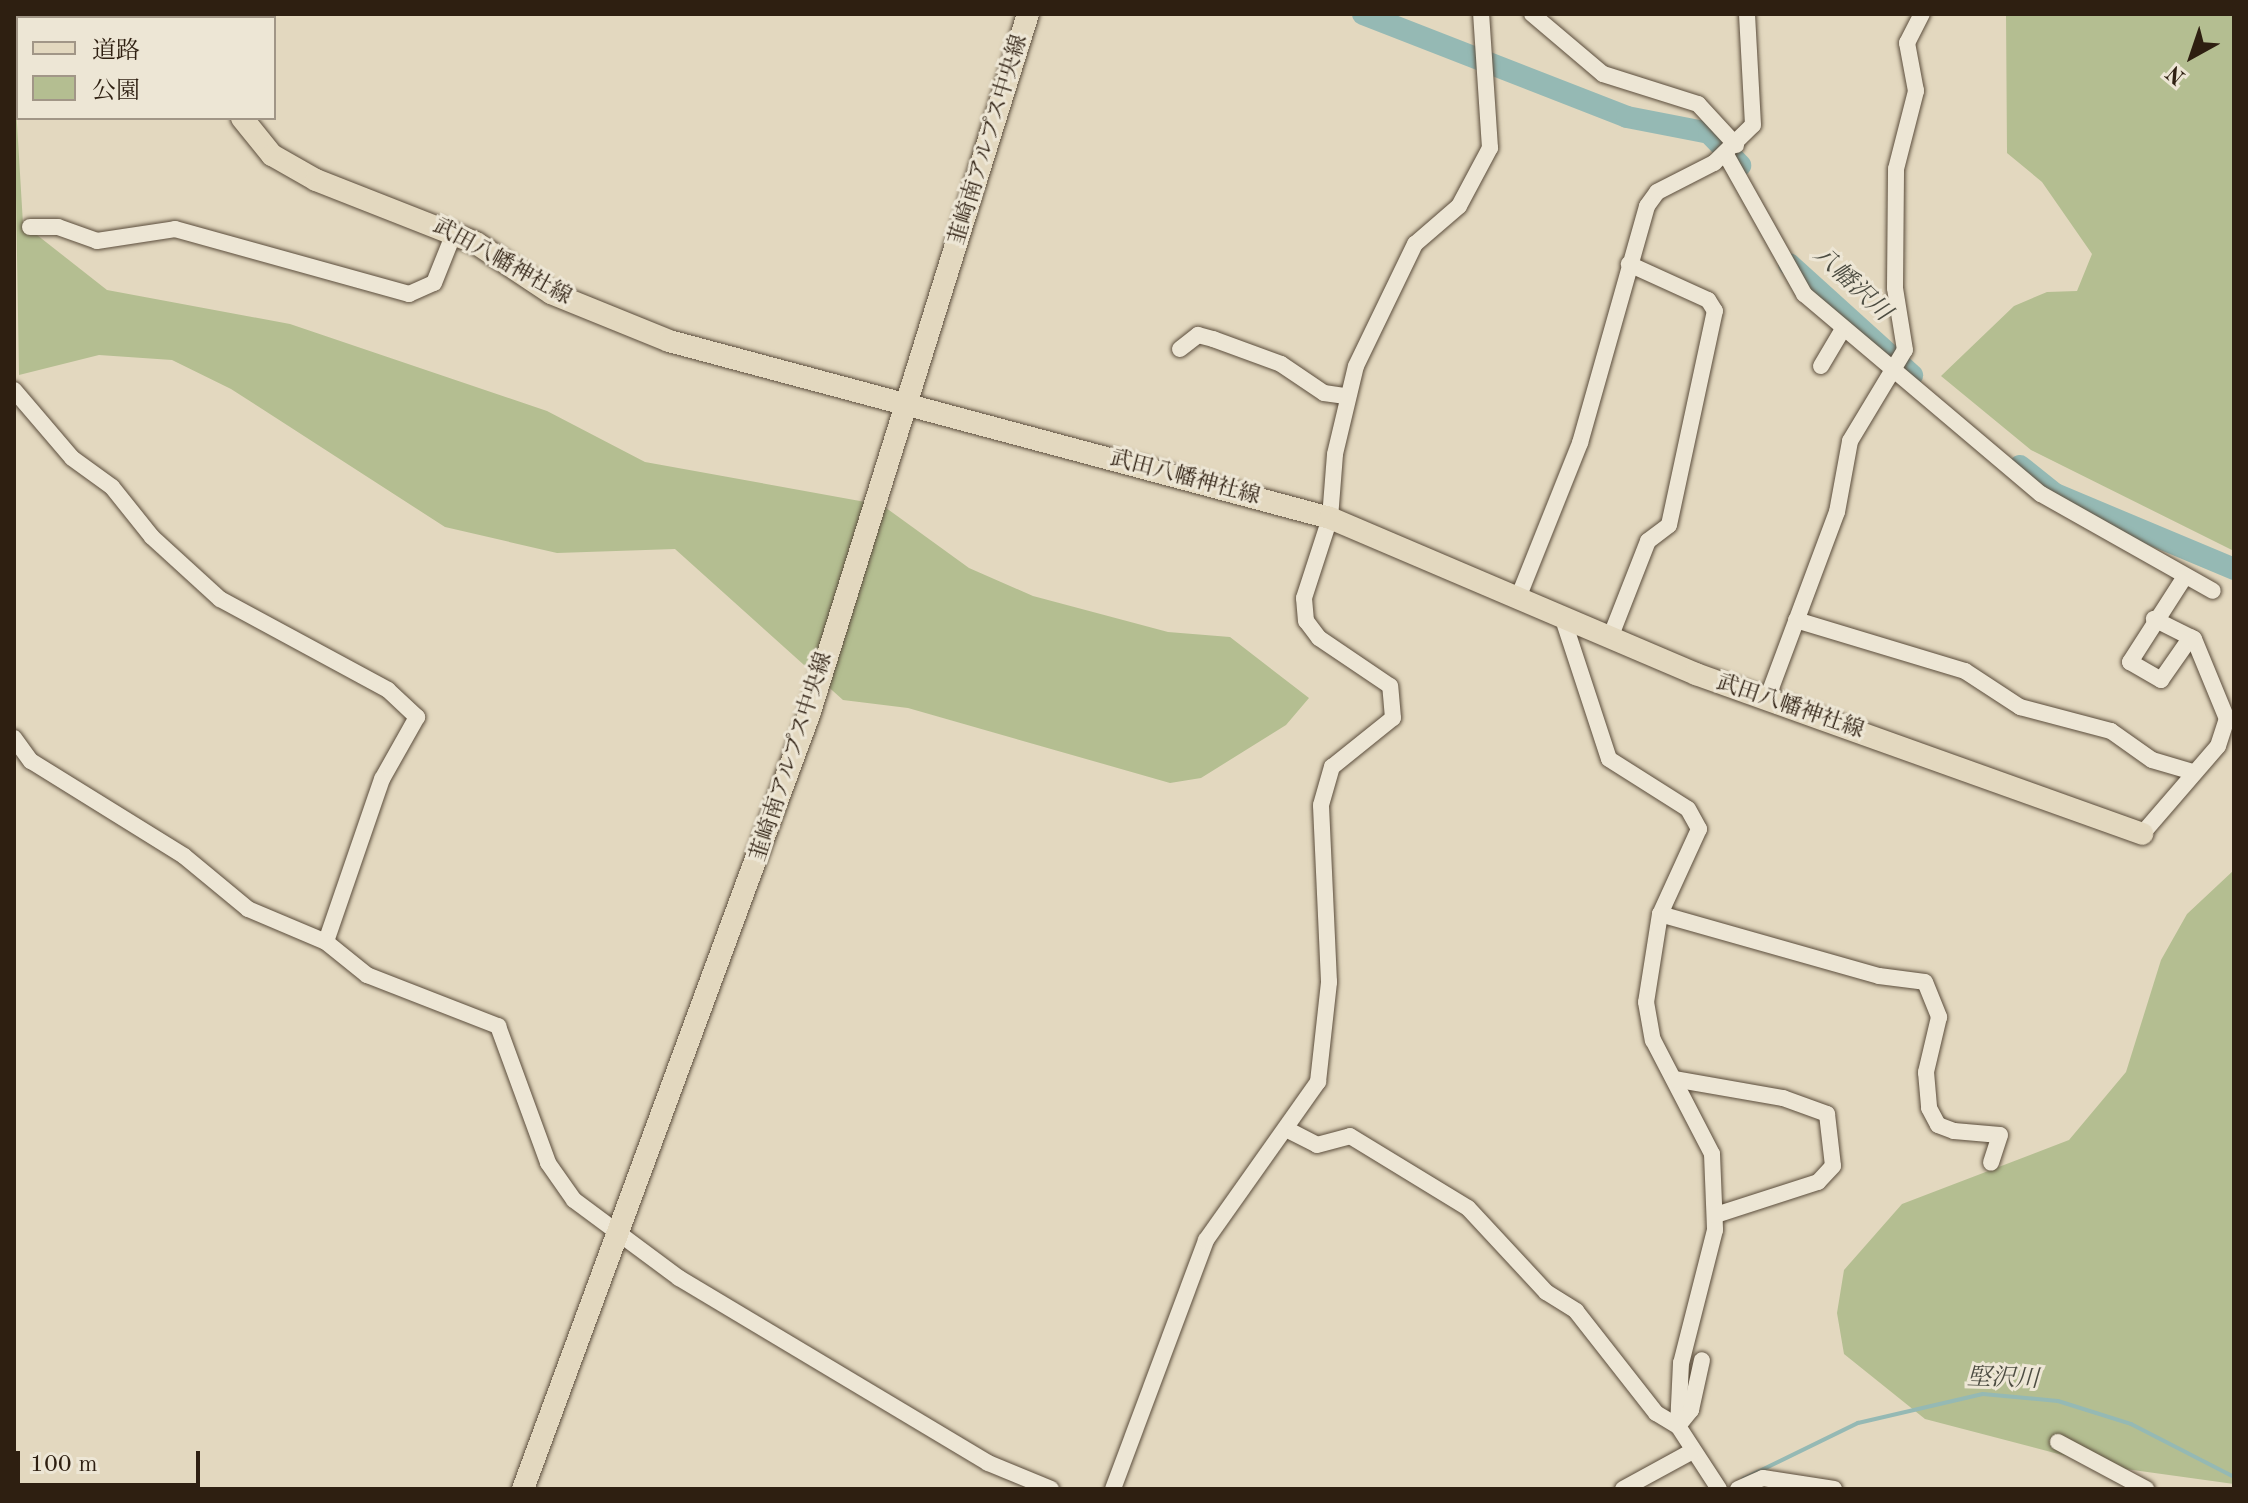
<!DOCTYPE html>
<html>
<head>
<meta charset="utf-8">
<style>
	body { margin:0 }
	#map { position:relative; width:2248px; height:1503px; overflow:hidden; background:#e3d8bf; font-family:"Old Standard TT","Noto Serif JP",serif }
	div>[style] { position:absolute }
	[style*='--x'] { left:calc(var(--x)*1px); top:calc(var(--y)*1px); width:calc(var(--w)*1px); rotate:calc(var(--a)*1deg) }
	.green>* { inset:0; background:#b4be91 }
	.stream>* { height:4px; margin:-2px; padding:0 2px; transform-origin:2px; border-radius:2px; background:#95b9b4 }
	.river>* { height:22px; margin:-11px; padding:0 11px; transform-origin:11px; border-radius:11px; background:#95b9b4 }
	.roads { filter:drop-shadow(0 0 2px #5b4d3c) drop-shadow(0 0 2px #5b4d3c) }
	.minor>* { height:16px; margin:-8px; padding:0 8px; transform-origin:8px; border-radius:8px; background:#ede6d5 }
	.major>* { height:22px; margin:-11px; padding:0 11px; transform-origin:11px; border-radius:11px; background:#e3d8bf }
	span { translate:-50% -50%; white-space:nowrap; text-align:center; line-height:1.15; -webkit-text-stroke:6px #ede6d5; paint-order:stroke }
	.street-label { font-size:22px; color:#2e1f11 }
	.water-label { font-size:24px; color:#4d4d42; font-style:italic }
	.frame { position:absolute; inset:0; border:16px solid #2e1f11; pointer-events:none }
	.legend { position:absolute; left:16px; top:16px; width:260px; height:104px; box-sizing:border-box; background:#ede6d5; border:2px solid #a19687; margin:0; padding:10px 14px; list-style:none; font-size:24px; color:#2e1f11 }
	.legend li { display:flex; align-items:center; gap:16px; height:40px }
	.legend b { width:40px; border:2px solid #a19687 }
	.north { position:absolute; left:2152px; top:16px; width:80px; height:80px; -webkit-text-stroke:6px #ede6d5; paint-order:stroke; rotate:220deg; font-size:22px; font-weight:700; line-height:32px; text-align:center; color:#2e1f11 }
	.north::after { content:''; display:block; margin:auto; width:28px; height:36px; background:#2e1f11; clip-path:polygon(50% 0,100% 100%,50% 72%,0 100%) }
	.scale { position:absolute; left:16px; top:1451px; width:184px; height:36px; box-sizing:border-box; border:4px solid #2e1f11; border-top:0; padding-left:10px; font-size:24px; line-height:28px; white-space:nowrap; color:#2e1f11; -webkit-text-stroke:6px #ede6d5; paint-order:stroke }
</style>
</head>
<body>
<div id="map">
	<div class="green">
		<i style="clip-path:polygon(2006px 14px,2234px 14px,2234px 551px,2031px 450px,1941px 376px,2014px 306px,2047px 292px,2077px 291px,2092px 254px,2042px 182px,2007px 153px)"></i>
		<i style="clip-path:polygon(14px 73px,23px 224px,107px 290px,290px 324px,547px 411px,645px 462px,882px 505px,969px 568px,1033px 596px,1168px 632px,1230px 637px,1309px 698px,1286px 725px,1201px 778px,1170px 783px,908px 708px,843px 700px,675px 549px,557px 553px,445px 527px,231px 389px,172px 360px,99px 355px,19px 375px)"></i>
		<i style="clip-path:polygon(2234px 870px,2234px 1484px,2104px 1466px,1925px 1419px,1844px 1354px,1837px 1313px,1844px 1270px,1902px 1204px,2069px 1140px,2126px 1072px,2161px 960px,2187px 914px)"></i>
	</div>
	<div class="stream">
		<i style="--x:1743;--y:1479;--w:128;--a:-26"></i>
		<i style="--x:1858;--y:1423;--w:128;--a:-13.1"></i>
		<i style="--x:1983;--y:1394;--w:75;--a:5.3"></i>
		<i style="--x:2058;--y:1401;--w:77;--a:17.5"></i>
		<i style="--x:2131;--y:1424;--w:116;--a:27.2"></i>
		<i style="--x:228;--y:1489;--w:65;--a:0"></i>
	</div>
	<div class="river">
		<i style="--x:1363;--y:14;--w:283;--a:21.3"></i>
		<i style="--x:1627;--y:117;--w:84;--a:11"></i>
		<i style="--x:1709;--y:133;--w:45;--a:45.9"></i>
		<i style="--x:1789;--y:264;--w:166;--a:42.1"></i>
		<i style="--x:2020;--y:466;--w:45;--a:38.7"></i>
		<i style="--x:2055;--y:494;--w:194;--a:22.7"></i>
	</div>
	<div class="roads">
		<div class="minor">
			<i style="--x:1532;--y:14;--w:93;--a:40.2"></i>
			<i style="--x:1603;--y:74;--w:100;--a:17.5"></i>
			<i style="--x:1698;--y:104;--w:56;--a:47.2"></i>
			<i style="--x:1725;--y:153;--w:162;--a:60.7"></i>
			<i style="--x:1804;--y:294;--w:310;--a:40.2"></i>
			<i style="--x:2041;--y:494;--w:197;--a:29.4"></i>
			<i style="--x:30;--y:227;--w:28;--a:0"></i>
			<i style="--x:58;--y:227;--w:41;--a:19.7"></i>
			<i style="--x:97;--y:241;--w:79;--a:-8.7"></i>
			<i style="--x:175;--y:229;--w:243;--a:15.5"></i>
			<i style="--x:409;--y:294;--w:27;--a:-24"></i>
			<i style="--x:434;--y:283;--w:54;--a:-68.2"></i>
			<i style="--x:1180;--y:349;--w:23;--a:-38"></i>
			<i style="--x:1198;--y:335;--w:16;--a:15"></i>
			<i style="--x:1213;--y:339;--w:72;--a:20.2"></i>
			<i style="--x:1281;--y:364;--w:52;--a:34"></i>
			<i style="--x:1324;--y:393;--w:22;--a:8"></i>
			<i style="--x:1821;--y:366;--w:43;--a:-59.3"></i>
			<i style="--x:14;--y:390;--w:89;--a:49.5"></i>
			<i style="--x:72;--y:458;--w:49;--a:35.9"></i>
			<i style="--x:112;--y:487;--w:64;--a:51.3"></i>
			<i style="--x:152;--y:537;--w:92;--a:42.4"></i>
			<i style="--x:220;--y:599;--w:191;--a:28.4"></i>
			<i style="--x:388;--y:690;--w:40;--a:43"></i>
			<i style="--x:417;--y:717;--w:71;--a:119.4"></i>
			<i style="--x:382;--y:779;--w:172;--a:109"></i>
			<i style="--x:2184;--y:578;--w:100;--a:122.7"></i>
			<i style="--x:2130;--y:662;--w:36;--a:30"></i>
			<i style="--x:2161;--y:680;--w:52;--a:-55.1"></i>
			<i style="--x:1518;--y:598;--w:167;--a:-68.2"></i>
			<i style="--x:1580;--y:443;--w:246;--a:-74.2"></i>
			<i style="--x:1647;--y:206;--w:17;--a:-54"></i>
			<i style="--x:1657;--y:192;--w:64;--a:-27"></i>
			<i style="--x:1714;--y:163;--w:54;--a:-44.3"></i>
			<i style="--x:1753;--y:125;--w:111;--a:-93.1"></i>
			<i style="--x:1563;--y:619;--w:147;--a:71.8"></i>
			<i style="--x:1609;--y:759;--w:93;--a:32.3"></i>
			<i style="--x:1688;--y:809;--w:23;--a:61"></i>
			<i style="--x:1699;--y:829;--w:94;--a:114.6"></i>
			<i style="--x:1660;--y:914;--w:89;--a:99"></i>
			<i style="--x:1646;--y:1002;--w:39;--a:80"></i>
			<i style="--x:1653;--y:1040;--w:128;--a:62.6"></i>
			<i style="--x:1712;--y:1154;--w:76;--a:87.7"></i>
			<i style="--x:1715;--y:1230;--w:137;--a:104.3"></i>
			<i style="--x:1681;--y:1363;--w:63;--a:92.7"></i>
			<i style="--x:1678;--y:1426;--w:75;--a:56.9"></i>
			<i style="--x:1796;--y:620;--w:177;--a:16.8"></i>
			<i style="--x:1965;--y:671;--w:66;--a:33.2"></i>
			<i style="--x:2020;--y:707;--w:94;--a:14.8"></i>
			<i style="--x:2111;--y:731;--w:50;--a:35.3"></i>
			<i style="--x:2152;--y:760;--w:43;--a:16.3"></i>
			<i style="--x:1610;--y:638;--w:104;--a:-68.6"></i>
			<i style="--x:1648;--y:541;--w:26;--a:-37"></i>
			<i style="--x:1669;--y:525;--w:219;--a:-77.9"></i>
			<i style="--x:1715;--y:311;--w:13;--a:-122"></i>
			<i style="--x:1708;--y:300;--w:87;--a:-155.5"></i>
			<i style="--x:1767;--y:699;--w:200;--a:-69.5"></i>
			<i style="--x:1837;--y:512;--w:72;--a:-79.6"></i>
			<i style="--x:1850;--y:441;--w:106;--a:-58.9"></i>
			<i style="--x:1905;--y:350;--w:63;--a:-99.2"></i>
			<i style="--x:1895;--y:288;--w:119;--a:-89.5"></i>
			<i style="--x:1896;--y:169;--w:81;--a:-75.6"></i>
			<i style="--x:1916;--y:91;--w:49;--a:-100.6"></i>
			<i style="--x:1907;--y:43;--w:33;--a:-63"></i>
			<i style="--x:14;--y:738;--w:29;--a:54"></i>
			<i style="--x:31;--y:761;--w:180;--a:31.8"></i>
			<i style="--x:184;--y:856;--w:83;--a:39.6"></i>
			<i style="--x:248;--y:909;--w:85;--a:22.9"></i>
			<i style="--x:326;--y:942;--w:53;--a:38.8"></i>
			<i style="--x:367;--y:975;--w:141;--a:21.3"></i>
			<i style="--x:498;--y:1026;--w:146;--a:69.9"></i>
			<i style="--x:548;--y:1163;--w:45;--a:54.9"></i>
			<i style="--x:574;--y:1200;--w:131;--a:36.6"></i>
			<i style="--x:679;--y:1278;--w:360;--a:30.9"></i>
			<i style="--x:988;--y:1463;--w:68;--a:22.4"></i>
			<i style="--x:2142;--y:834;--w:116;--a:-49.2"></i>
			<i style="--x:2218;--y:746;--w:28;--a:-72"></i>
			<i style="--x:2227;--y:719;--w:87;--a:-112.4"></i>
			<i style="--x:2194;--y:639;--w:45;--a:-153.4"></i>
			<i style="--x:1660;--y:914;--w:228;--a:15.8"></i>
			<i style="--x:1879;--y:976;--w:46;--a:7.4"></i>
			<i style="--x:1925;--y:982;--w:38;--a:68"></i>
			<i style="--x:1939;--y:1017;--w:57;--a:103.3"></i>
			<i style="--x:1926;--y:1072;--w:36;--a:85"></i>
			<i style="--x:1929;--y:1108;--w:19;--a:62"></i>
			<i style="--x:1938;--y:1125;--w:17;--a:21"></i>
			<i style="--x:1954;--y:1131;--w:46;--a:5"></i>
			<i style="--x:2000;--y:1135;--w:29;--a:108"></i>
			<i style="--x:1674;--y:1079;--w:111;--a:9.9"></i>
			<i style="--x:1783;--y:1098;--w:47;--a:20"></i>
			<i style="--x:1827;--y:1114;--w:52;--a:83.4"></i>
			<i style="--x:1833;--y:1166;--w:22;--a:133"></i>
			<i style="--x:1818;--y:1182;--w:107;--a:162.1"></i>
			<i style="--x:1290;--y:1131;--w:30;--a:27"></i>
			<i style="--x:1317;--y:1145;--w:34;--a:-15"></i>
			<i style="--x:1350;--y:1136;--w:138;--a:31.4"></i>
			<i style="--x:1468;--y:1208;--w:115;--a:47.1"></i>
			<i style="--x:1546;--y:1292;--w:36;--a:32"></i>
			<i style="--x:1576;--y:1311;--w:130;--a:51.9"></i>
			<i style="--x:1656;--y:1413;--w:26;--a:31"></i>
			<i style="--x:1678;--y:1426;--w:21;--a:-51"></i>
			<i style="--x:1691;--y:1410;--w:51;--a:-77.6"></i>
			<i style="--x:2058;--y:1442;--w:100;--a:28.1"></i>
			<i style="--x:1113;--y:1489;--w:266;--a:-69.5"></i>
			<i style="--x:1206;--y:1240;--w:194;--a:-54.7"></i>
			<i style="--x:1318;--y:1082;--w:101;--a:-83.7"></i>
			<i style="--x:1329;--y:982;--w:177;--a:-92.6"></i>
			<i style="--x:1321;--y:805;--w:40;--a:-74"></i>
			<i style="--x:1332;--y:767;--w:78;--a:-38.8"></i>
			<i style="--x:1393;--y:718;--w:32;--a:-95"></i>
			<i style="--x:1390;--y:686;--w:86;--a:-145.9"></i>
			<i style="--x:1319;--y:638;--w:21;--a:-127"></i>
			<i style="--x:1306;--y:621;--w:23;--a:-95"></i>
			<i style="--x:1304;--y:598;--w:84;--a:-72"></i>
			<i style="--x:1330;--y:518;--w:64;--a:-85.5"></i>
			<i style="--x:1335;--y:454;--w:90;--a:-76.6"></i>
			<i style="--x:1356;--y:366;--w:136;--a:-64.2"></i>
			<i style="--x:1415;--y:244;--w:58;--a:-40.8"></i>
			<i style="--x:1459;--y:206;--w:66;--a:-61.9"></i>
			<i style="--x:1490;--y:148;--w:134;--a:-93.8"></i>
			<i style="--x:1623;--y:1489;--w:77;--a:-28.6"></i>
			<i style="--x:1738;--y:1489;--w:27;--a:-24"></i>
			<i style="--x:1763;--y:1478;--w:72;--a:8.8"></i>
		</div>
		<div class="major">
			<i style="--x:14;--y:55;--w:4;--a:27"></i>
			<i style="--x:242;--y:118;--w:48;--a:51"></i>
			<i style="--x:272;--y:155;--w:51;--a:29.6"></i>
			<i style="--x:316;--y:180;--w:172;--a:21.5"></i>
			<i style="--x:476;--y:243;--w:90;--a:33.7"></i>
			<i style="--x:551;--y:293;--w:127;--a:22.1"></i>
			<i style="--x:669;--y:341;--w:684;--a:14.99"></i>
			<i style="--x:1330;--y:518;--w:398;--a:23.1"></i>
			<i style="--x:1696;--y:674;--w:474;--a:19.7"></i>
			<i style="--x:523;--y:1489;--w:825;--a:-69.72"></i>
			<i style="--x:809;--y:715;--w:734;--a:-72.65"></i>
		</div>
	</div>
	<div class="street-label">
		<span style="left:989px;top:140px;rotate:-73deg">韮崎南アルプス中央線</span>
		<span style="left:502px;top:262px;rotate:29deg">武田八幡神社線</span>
		<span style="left:1185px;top:478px;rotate:15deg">武田八幡神社線</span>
		<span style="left:1790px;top:707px;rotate:19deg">武田八幡神社線</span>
		<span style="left:792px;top:757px;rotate:-72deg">韮崎南アルプス中央線</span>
	</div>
	<div class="water-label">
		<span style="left:1851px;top:285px;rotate:43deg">八幡沢川</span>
		<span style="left:2003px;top:1380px;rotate:2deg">堅沢川</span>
	</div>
	<div class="frame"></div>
	<ul class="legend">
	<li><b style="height:10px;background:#e3d8bf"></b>道路</li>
	<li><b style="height:22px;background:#b4be91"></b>公園</li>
	</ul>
	<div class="north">N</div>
	<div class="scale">100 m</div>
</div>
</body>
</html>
